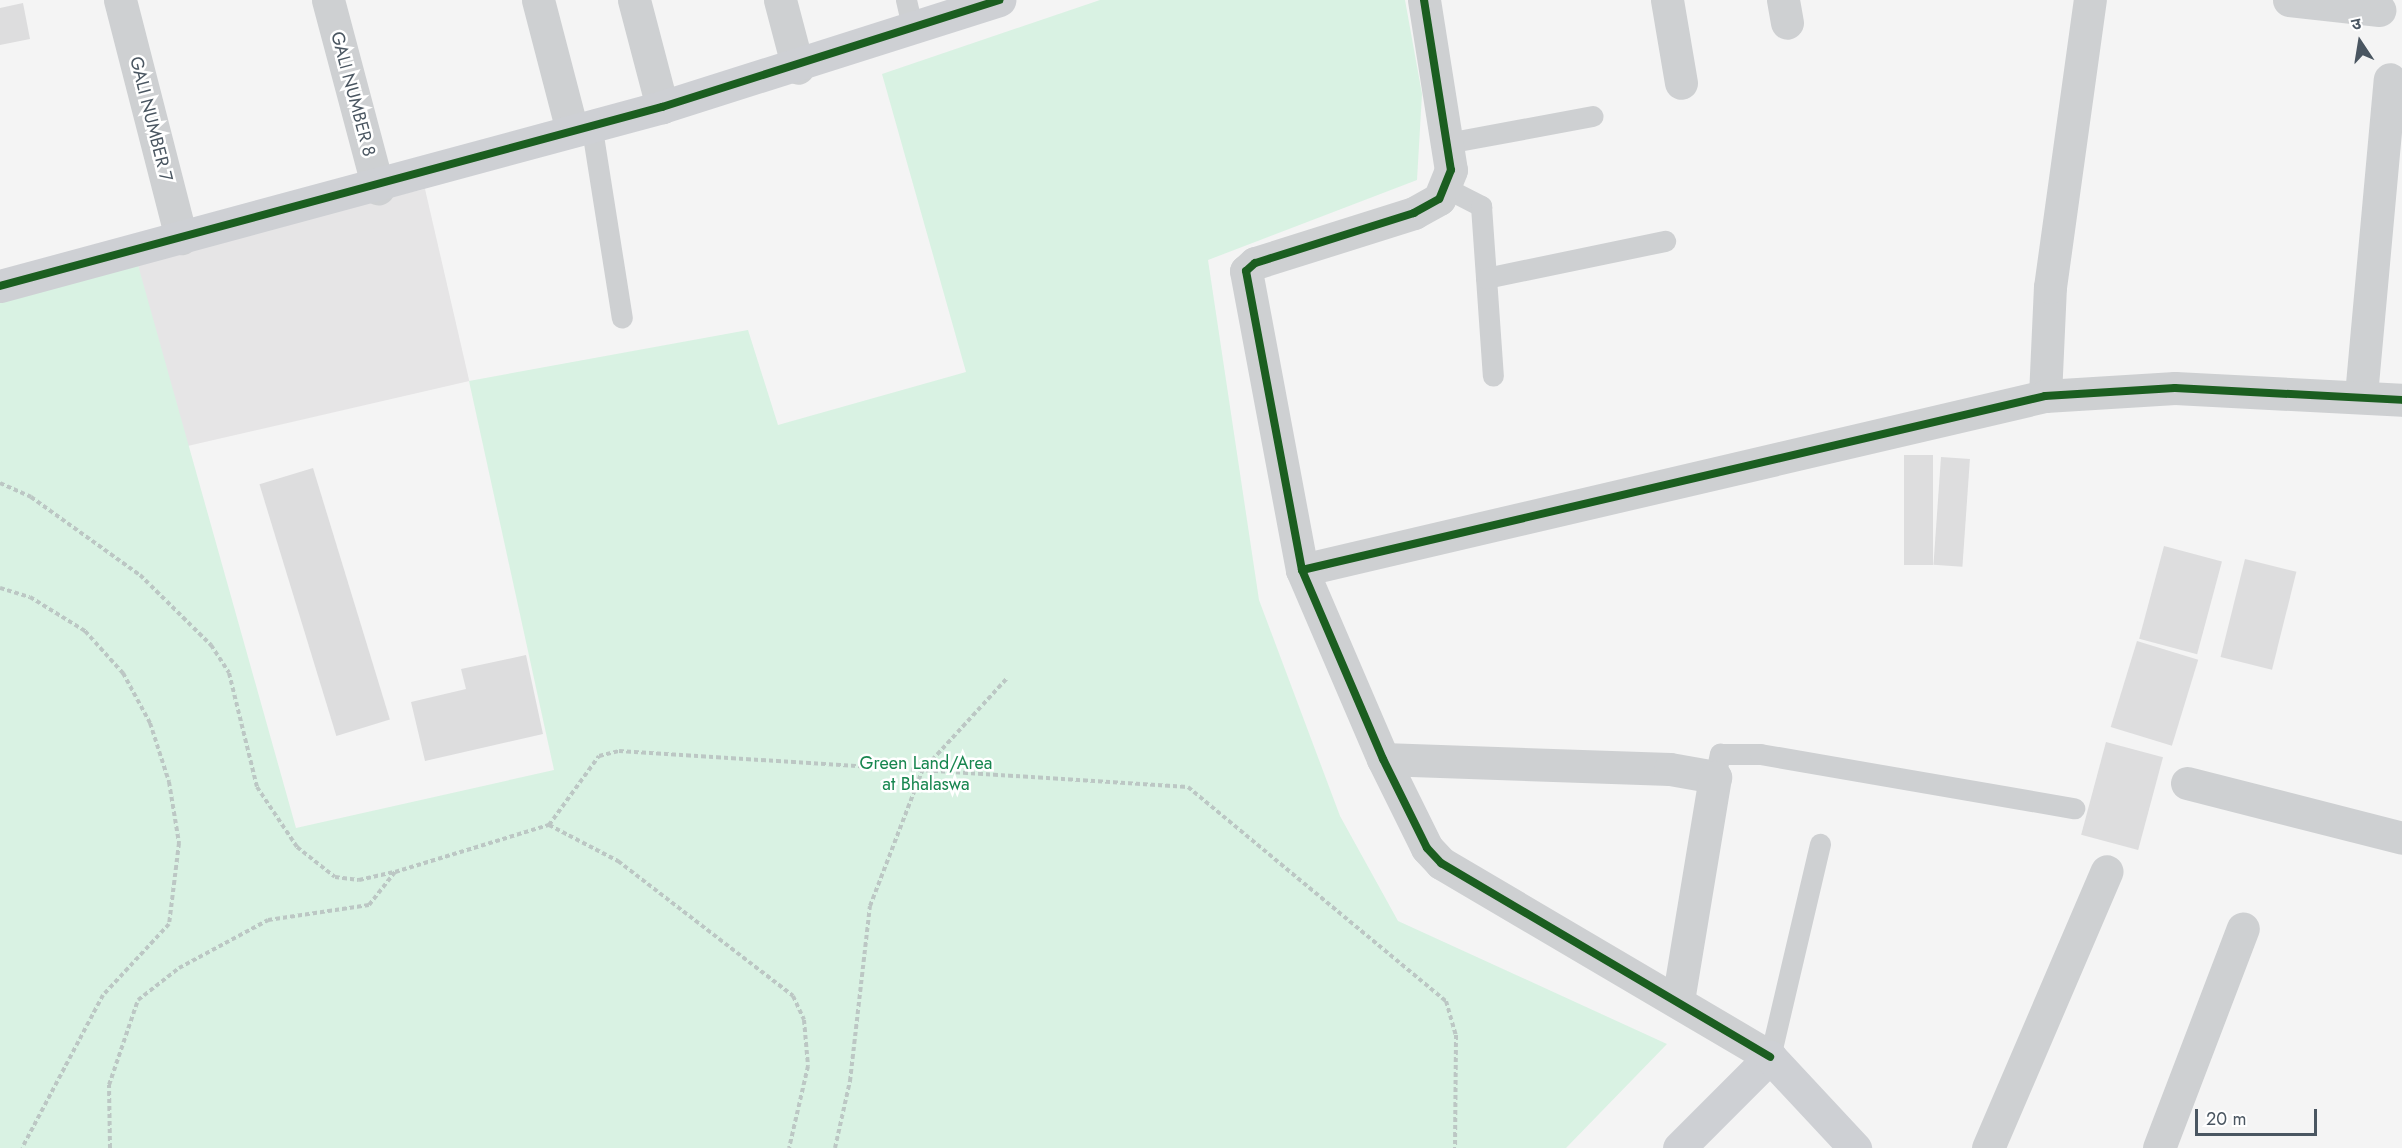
<!DOCTYPE html>
<html>
<head>
<meta charset="utf-8">
<style>
	body { margin:0 }
	#map { position:relative; width:2402px; height:1148px; overflow:hidden; background:#f4f4f4; font-family:Jost,"Noto Sans Devanagari",sans-serif }
	div>[style] { position:absolute }
	[style*='--x'] { left:calc(var(--x)*1px); top:calc(var(--y)*1px); width:calc(var(--w)*1px); rotate:calc(var(--a)*1deg) }
	.education>* { inset:0; background:#e6e5e6; transform-origin:0 0 }
	.green>* { inset:0; background:#d9f2e3 }
	.building>* { inset:0; background:#ddddde; transform-origin:0 0 }
	.path>* { height:4px; margin-top:-2px; transform-origin:0; background:repeating-linear-gradient(90deg,#bcc7c4 0 4.5px,transparent 0 7.5px) }
	.lane>* { height:21px; margin:-10.5px; padding:0 10.5px; transform-origin:10.5px; border-radius:10.5px; background:#ced0d2 }
	.street>* { height:33px; margin:-16.5px; padding:0 16.5px; transform-origin:16.5px; border-radius:16.5px; background:#ced0d2 }
	.secondary>* { height:33px; margin:-16.5px; padding:0 16.5px; transform-origin:16.5px; border-radius:16.5px; background:#ced0d4 }
	.cycleway>* { height:8px; margin:-4px; padding:0 4px; transform-origin:4px; border-radius:4px; background:#1b5e20 }
	span { translate:-50% -50%; white-space:nowrap; text-align:center; line-height:1.15; -webkit-text-stroke:5px #fff; paint-order:stroke }
	.street-label { font-size:18px; color:#4a5661 }
	.park-label { font-size:18px; color:#17864f }
	.north { position:absolute; left:2330px; top:12px; width:60px; height:60px; -webkit-text-stroke:4px #fff; paint-order:stroke; rotate:348deg; font-size:16px; font-weight:700; line-height:24px; text-align:center; color:#4a5661 }
	.north::after { content:''; display:block; margin:auto; width:21px; height:27px; background:#4a5661; clip-path:polygon(50% 0,100% 100%,50% 72%,0 100%) }
	.scale { position:absolute; left:2195px; top:1109px; width:122px; height:27px; box-sizing:border-box; border:3px solid #4a5661; border-top:0; padding-left:8px; font-size:18px; line-height:21px; white-space:nowrap; color:#4a5661; -webkit-text-stroke:4px #fff; paint-order:stroke }
</style>
</head>
<body>
<div id="map">
	<div class="education">
		<i style="left:425px;top:189px;width:197px;height:297px;rotate:77deg"></i>
	</div>
	<div class="green">
		<i style="clip-path:polygon(1100px 0,1405px 0,1422px 94px,1417px 180px,1208px 260px,1259px 600px,1340px 816px,1398px 921px,1667px 1044px,1566px 1148px,0 1148px,0 301px,138px 265px,296px 828px,554px 770px,469px 381px,748px 330px,778px 425px,966px 372px,882px 74px)"></i>
	</div>
	<div class="building">
		<i style="clip-path:polygon(23px 3px,30px 39px,0 45px,0 8px)"></i>
		<i style="left:1904px;top:455px;width:29px;height:110px"></i>
		<i style="left:1941px;top:457px;width:29px;height:108px;rotate:4deg"></i>
		<i style="left:313px;top:468px;width:263px;height:56px;rotate:73deg"></i>
		<i style="left:2164px;top:546px;width:60px;height:96px;rotate:15deg"></i>
		<i style="left:2245px;top:559px;width:53px;height:101px;rotate:14deg"></i>
		<i style="left:2137px;top:641px;width:64px;height:90px;rotate:17deg"></i>
		<i style="clip-path:polygon(526px 655px,543px 734px,425px 761px,411px 702px,466px 689px,461px 669px)"></i>
		<i style="left:2106px;top:742px;width:59px;height:96px;rotate:15deg"></i>
	</div>
	<div class="path">
		<i style="--x:0;--y:483;--w:34;--a:24"></i>
		<i style="--x:31;--y:497;--w:134;--a:35.6"></i>
		<i style="--x:140;--y:575;--w:100;--a:44.6"></i>
		<i style="--x:211;--y:645;--w:33;--a:57"></i>
		<i style="--x:229;--y:673;--w:117;--a:76.2"></i>
		<i style="--x:257;--y:787;--w:72;--a:56.3"></i>
		<i style="--x:297;--y:847;--w:48;--a:38.3"></i>
		<i style="--x:335;--y:877;--w:24;--a:7"></i>
		<i style="--x:359;--y:880;--w:37;--a:-13"></i>
		<i style="--x:395;--y:872;--w:161;--a:-17"></i>
		<i style="--x:549;--y:825;--w:85;--a:-54.1"></i>
		<i style="--x:599;--y:756;--w:21;--a:-14"></i>
		<i style="--x:619;--y:751;--w:570;--a:3.62"></i>
		<i style="--x:1188;--y:787;--w:335;--a:39.7"></i>
		<i style="--x:1446;--y:1001;--w:35;--a:74"></i>
		<i style="--x:1456;--y:1035;--w:113;--a:90.5"></i>
		<i style="--x:0;--y:588;--w:31;--a:17"></i>
		<i style="--x:30;--y:597;--w:65;--a:31.7"></i>
		<i style="--x:85;--y:631;--w:57;--a:47.9"></i>
		<i style="--x:123;--y:673;--w:57;--a:61.6"></i>
		<i style="--x:150;--y:723;--w:62;--a:72.1"></i>
		<i style="--x:169;--y:782;--w:62;--a:80.7"></i>
		<i style="--x:179;--y:843;--w:82;--a:97"></i>
		<i style="--x:169;--y:924;--w:97;--a:132.9"></i>
		<i style="--x:103;--y:995;--w:173;--a:117.9"></i>
		<i style="--x:549;--y:825;--w:78;--a:27.6"></i>
		<i style="--x:618;--y:861;--w:221;--a:37.6"></i>
		<i style="--x:793;--y:996;--w:26;--a:65"></i>
		<i style="--x:804;--y:1020;--w:46;--a:85"></i>
		<i style="--x:808;--y:1066;--w:84;--a:103"></i>
		<i style="--x:110;--y:1148;--w:63;--a:-90.9"></i>
		<i style="--x:109;--y:1085;--w:90;--a:-71.2"></i>
		<i style="--x:138;--y:1000;--w:52;--a:-38"></i>
		<i style="--x:179;--y:968;--w:101;--a:-28.3"></i>
		<i style="--x:268;--y:920;--w:102;--a:-8.4"></i>
		<i style="--x:369;--y:905;--w:42;--a:-51.8"></i>
		<i style="--x:835;--y:1148;--w:69;--a:-77.4"></i>
		<i style="--x:850;--y:1081;--w:176;--a:-83.5"></i>
		<i style="--x:870;--y:906;--w:145;--a:-68.9"></i>
		<i style="--x:922;--y:771;--w:127;--a:-47.5"></i>
	</div>
	<div class="lane">
		<i style="--x:906;--y:0;--w:31;--a:77"></i>
		<i style="--x:591;--y:123;--w:197;--a:81"></i>
		<i style="--x:1447;--y:143;--w:148;--a:-10.5"></i>
		<i style="--x:1444;--y:187;--w:42;--a:27.2"></i>
		<i style="--x:1481;--y:206;--w:170;--a:86"></i>
		<i style="--x:1486;--y:278;--w:183;--a:-11.7"></i>
		<i style="--x:1715;--y:777;--w:24;--a:-78"></i>
		<i style="--x:1720;--y:754;--w:40;--a:0"></i>
		<i style="--x:1760;--y:754;--w:319;--a:9.8"></i>
		<i style="--x:1770;--y:1057;--w:219;--a:-76.8"></i>
	</div>
	<div class="street">
		<i style="--x:120;--y:0;--w:246;--a:75.6"></i>
		<i style="--x:328;--y:0;--w:195;--a:75.1"></i>
		<i style="--x:538;--y:0;--w:131;--a:75.4"></i>
		<i style="--x:634;--y:0;--w:111;--a:75.3"></i>
		<i style="--x:780;--y:0;--w:70;--a:75.2"></i>
		<i style="--x:1424;--y:0;--w:172;--a:81"></i>
		<i style="--x:1451;--y:170;--w:31;--a:112"></i>
		<i style="--x:1439;--y:199;--w:29;--a:151"></i>
		<i style="--x:1414;--y:213;--w:167;--a:162.5"></i>
		<i style="--x:1255;--y:263;--w:12;--a:138"></i>
		<i style="--x:1246;--y:271;--w:304;--a:79.4"></i>
		<i style="--x:1302;--y:570;--w:206;--a:66.8"></i>
		<i style="--x:1383;--y:759;--w:99;--a:63.7"></i>
		<i style="--x:1427;--y:848;--w:21;--a:47"></i>
		<i style="--x:1441;--y:863;--w:382;--a:30.5"></i>
		<i style="--x:1667;--y:0;--w:84;--a:80.4"></i>
		<i style="--x:1783;--y:0;--w:23;--a:80"></i>
		<i style="--x:2289;--y:0;--w:91;--a:6.3"></i>
		<i style="--x:2361;--y:395;--w:317;--a:-84.8"></i>
		<i style="--x:2045;--y:396;--w:109;--a:-87.4"></i>
		<i style="--x:2050;--y:287;--w:290;--a:-82.1"></i>
		<i style="--x:1302;--y:570;--w:763;--a:-13.18"></i>
		<i style="--x:2045;--y:396;--w:130;--a:-3.5"></i>
		<i style="--x:2175;--y:388;--w:227;--a:3"></i>
		<i style="--x:1383;--y:759;--w:287;--a:2"></i>
		<i style="--x:1670;--y:769;--w:46;--a:10.1"></i>
		<i style="--x:1715;--y:777;--w:227;--a:99.4"></i>
		<i style="--x:2187;--y:783;--w:222;--a:14.3"></i>
		<i style="--x:1988;--y:1148;--w:301;--a:-66.8"></i>
		<i style="--x:2159;--y:1148;--w:235;--a:-69.1"></i>
	</div>
	<div class="secondary">
		<i style="--x:0;--y:286;--w:686;--a:-15.13"></i>
		<i style="--x:662;--y:107;--w:354;--a:-17.6"></i>
		<i style="--x:1679;--y:1148;--w:129;--a:-45"></i>
		<i style="--x:1770;--y:1057;--w:125;--a:47"></i>
	</div>
	<div class="cycleway">
		<i style="--x:1424;--y:0;--w:172;--a:81"></i>
		<i style="--x:1451;--y:170;--w:31;--a:112"></i>
		<i style="--x:1439;--y:199;--w:29;--a:151"></i>
		<i style="--x:1414;--y:213;--w:167;--a:162.5"></i>
		<i style="--x:1255;--y:263;--w:12;--a:138"></i>
		<i style="--x:1246;--y:271;--w:304;--a:79.4"></i>
		<i style="--x:1302;--y:570;--w:206;--a:66.8"></i>
		<i style="--x:1383;--y:759;--w:99;--a:63.7"></i>
		<i style="--x:1427;--y:848;--w:21;--a:47"></i>
		<i style="--x:1441;--y:863;--w:382;--a:30.5"></i>
		<i style="--x:0;--y:286;--w:686;--a:-15.13"></i>
		<i style="--x:662;--y:107;--w:354;--a:-17.6"></i>
		<i style="--x:1302;--y:570;--w:763;--a:-13.18"></i>
		<i style="--x:2045;--y:396;--w:130;--a:-3.5"></i>
		<i style="--x:2175;--y:388;--w:227;--a:3"></i>
	</div>
	<div class="street-label">
		<span style="left:353px;top:94px;rotate:75deg">GALI NUMBER 8</span>
		<span style="left:151px;top:119px;rotate:76deg">GALI NUMBER 7</span>
	</div>
	<div class="park-label">
		<span style="left:926px;top:774px">Green Land/Area<br>at Bhalaswa</span>
	</div>
	<div class="north">उ</div>
	<div class="scale">20 m</div>
</div>
</body>
</html>
